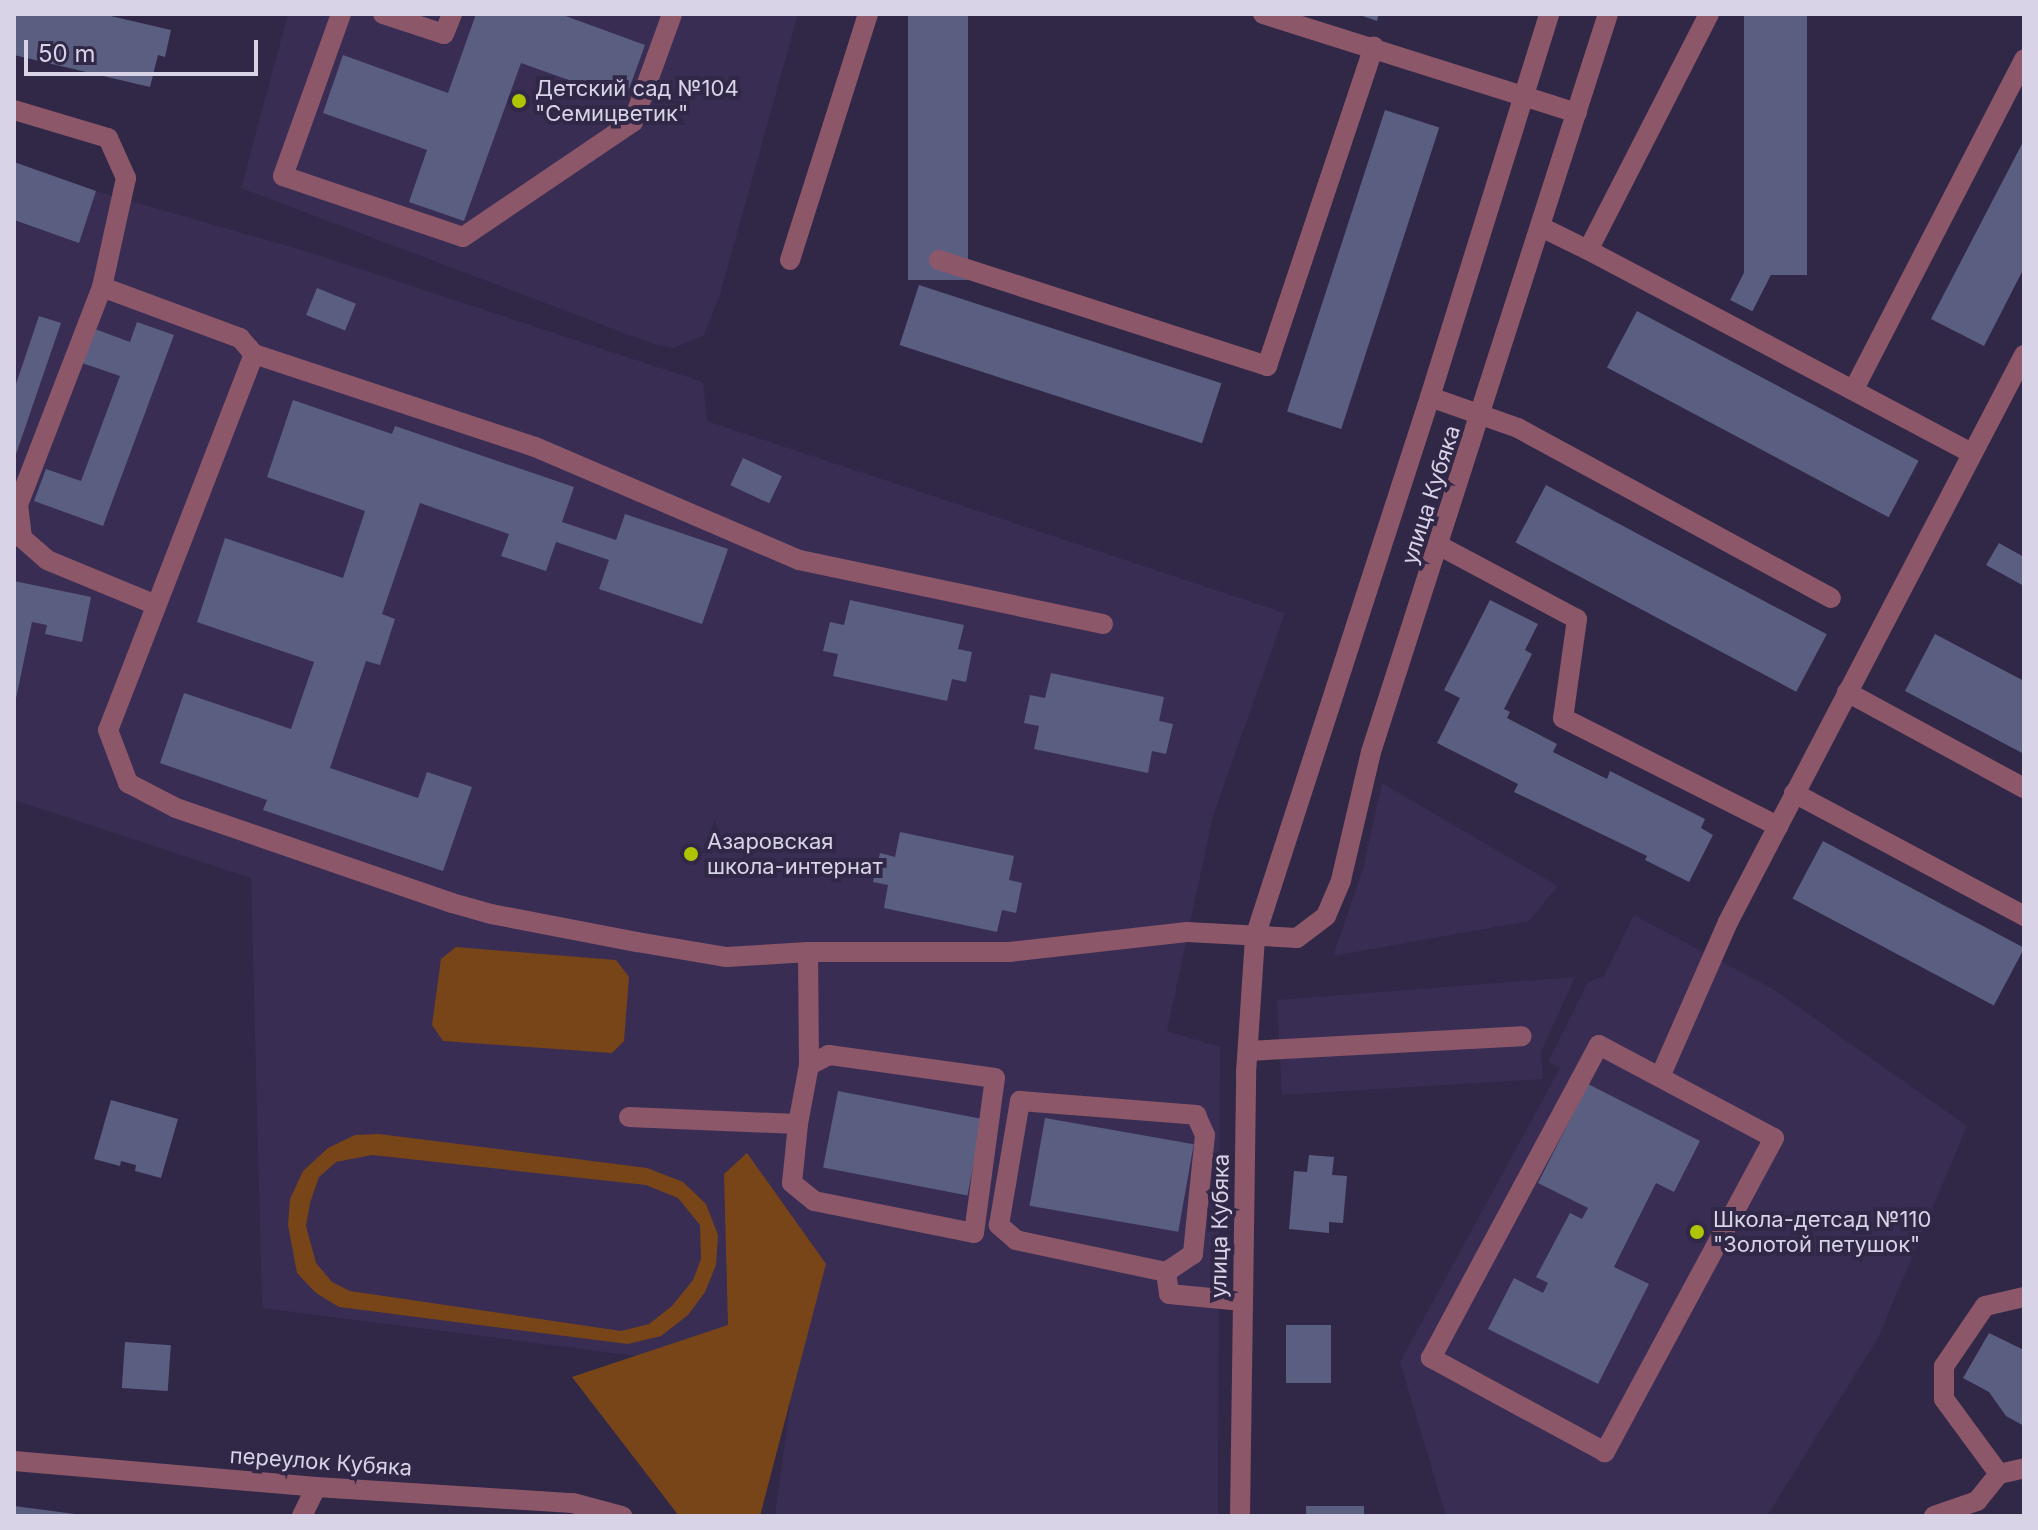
<!DOCTYPE html>
<html>
<head>
<meta charset="utf-8">
<style>
	body { margin:0 }
	#map { position:relative; width:2038px; height:1530px; overflow:hidden; background:#312746; font-family:Inter,sans-serif }
	div>[style] { position:absolute }
	[style*='--x'] { left:calc(var(--x)*1px); top:calc(var(--y)*1px); width:calc(var(--w)*1px); rotate:calc(var(--a)*1deg) }
	.built>* { inset:0; background:#392d53 }
	.green>* { inset:0; background:#784519 }
	.building>* { inset:0; background:#5a5f82; transform-origin:0 0 }
	.minor>* { height:20px; margin:-10px; padding:0 10px; transform-origin:10px; border-radius:10px; background:#8d576a }
	.dots>* { width:22px; height:22px; translate:-50% -50%; box-sizing:border-box; border:4px solid #312746; border-radius:50% }
	span { translate:-50% -50%; white-space:nowrap; text-align:center; line-height:1.15; -webkit-text-stroke:8px #312746; paint-order:stroke }
	.poi-label { font-size:22px; color:#d8d3e7 }
	.left { translate:0 -50%; text-align:left }
	.street-label { font-size:22px; color:#d8d3e7 }
	.frame { position:absolute; inset:0; border:16px solid #d8d3e7; pointer-events:none }
	.scale { position:absolute; left:24px; top:40px; width:234px; height:36px; box-sizing:border-box; border:4px solid #d8d3e7; border-top:0; padding-left:10px; font-size:24px; line-height:28px; white-space:nowrap; color:#d8d3e7; -webkit-text-stroke:6px #312746; paint-order:stroke }
</style>
</head>
<body>
<div id="map">
	<div class="built">
		<i style="clip-path:polygon(288px 14px,798px 14px,719px 298px,704px 335px,674px 348px,653px 344px,241px 188px)"></i>
		<i style="clip-path:polygon(96px 191px,312px 253px,703px 382px,707px 421px,1285px 613px,1213px 816px,1167px 1031px,1220px 1047px,1218px 1516px,775px 1516px,794px 1376px,262px 1308px,251px 878px,14px 800px,14px 221px,78px 242px)"></i>
		<i style="clip-path:polygon(1382px 783px,1558px 886px,1529px 921px,1333px 956px,1363px 869px)"></i>
		<i style="clip-path:polygon(1634px 915px,1773px 989px,1967px 1126px,1878px 1338px,1767px 1516px,1446px 1516px,1400px 1362px,1560px 1068px,1548px 1062px,1588px 982px,1604px 976px)"></i>
		<i style="clip-path:polygon(1575px 977px,1541px 1052px,1543px 1079px,1282px 1095px,1277px 1000px)"></i>
	</div>
	<div class="green">
		<i style="clip-path:polygon(456px 947px,616px 960px,629px 977px,624px 1041px,612px 1053px,443px 1041px,432px 1025px,441px 959px)"></i>
		<i style="clip-path:polygon(evenodd,379px 1134px,647px 1168px,683px 1182px,706px 1204px,718px 1235px,716px 1265px,705px 1292px,688px 1315px,661px 1336px,628px 1344px,339px 1307px,316px 1293px,297px 1273px,288px 1225px,290px 1199px,303px 1171px,328px 1148px,355px 1135px,379px 1134px,372px 1155px,646px 1185px,678px 1198px,700px 1225px,701px 1259px,693px 1280px,672px 1306px,649px 1324px,621px 1331px,350px 1291px,332px 1282px,316px 1263px,306px 1226px,310px 1203px,319px 1177px,336px 1162px,372px 1155px)"></i>
		<i style="clip-path:polygon(747px 1153px,826px 1264px,760px 1516px,679px 1516px,572px 1377px,728px 1325px,724px 1174px)"></i>
	</div>
	<div class="building">
		<i style="clip-path:polygon(14px 14px,102px 14px,171px 30px,165px 57px,158px 55px,150px 87px,14px 55px)"></i>
		<i style="clip-path:polygon(476px 14px,560px 14px,645px 45px,625px 100px,521px 63px,464px 221px,409px 202px,427px 150px,323px 113px,343px 55px,448px 93px)"></i>
		<i style="left:908px;top:14px;width:60px;height:266px"></i>
		<i style="clip-path:polygon(1357px 14px,1379px 14px,1377px 21px)"></i>
		<i style="left:1744px;top:14px;width:63px;height:261px"></i>
		<i style="left:1385px;top:110px;width:57px;height:317px;rotate:18deg"></i>
		<i style="clip-path:polygon(2024px 140px,2024px 268px,1984px 346px,1931px 319px)"></i>
		<i style="clip-path:polygon(14px 162px,96px 191px,79px 243px,14px 220px)"></i>
		<i style="left:1751px;top:259px;width:25px;height:46px;rotate:27deg"></i>
		<i style="left:919px;top:285px;width:318px;height:63px;rotate:18deg"></i>
		<i style="left:317px;top:288px;width:42px;height:29px;rotate:22deg"></i>
		<i style="left:1637px;top:311px;width:319px;height:64px;rotate:28deg"></i>
		<i style="clip-path:polygon(39px 316px,61px 323px,14px 460px,14px 390px)"></i>
		<i style="clip-path:polygon(137px 322px,174px 335px,103px 526px,34px 501px,46px 469px,81px 481px,120px 376px,82px 363px,95px 329px,130px 342px)"></i>
		<i style="clip-path:polygon(293px 400px,392px 434px,395px 426px,574px 487px,562px 522px,616px 540px,625px 514px,728px 549px,702px 624px,599px 589px,609px 560px,556px 542px,546px 571px,501px 556px,509px 534px,420px 503px,382px 614px,395px 619px,380px 665px,366px 661px,330px 768px,418px 798px,427px 772px,472px 787px,443px 871px,263px 810px,267px 800px,160px 763px,184px 693px,291px 729px,314px 662px,197px 622px,225px 538px,343px 578px,365px 511px,267px 477px)"></i>
		<i style="left:743px;top:458px;width:43px;height:30px;rotate:25deg"></i>
		<i style="left:1546px;top:485px;width:318px;height:65px;rotate:28deg"></i>
		<i style="clip-path:polygon(1999px 543px,2024px 557px,2024px 586px,1986px 565px)"></i>
		<i style="clip-path:polygon(14px 581px,91px 597px,82px 642px,45px 634px,47px 625px,32px 622px,15px 703px)"></i>
		<i style="clip-path:polygon(850px 600px,964px 625px,958px 649px,972px 652px,966px 682px,952px 679px,947px 701px,833px 676px,838px 654px,823px 651px,830px 622px,844px 625px)"></i>
		<i style="clip-path:polygon(1490px 600px,1538px 624px,1525px 650px,1532px 654px,1504px 709px,1510px 712px,1507px 718px,1557px 744px,1553px 752px,1607px 779px,1610px 771px,1705px 819px,1701px 828px,1713px 835px,1689px 882px,1645px 860px,1647px 856px,1514px 792px,1518px 784px,1437px 743px,1460px 698px,1444px 690px)"></i>
		<i style="clip-path:polygon(1935px 634px,2024px 681px,2024px 754px,1905px 691px)"></i>
		<i style="clip-path:polygon(1051px 673px,1164px 697px,1159px 721px,1173px 724px,1166px 754px,1152px 751px,1148px 773px,1034px 749px,1039px 726px,1024px 723px,1030px 695px,1045px 698px)"></i>
		<i style="clip-path:polygon(900px 832px,1014px 856px,1009px 880px,1022px 883px,1016px 913px,1002px 910px,997px 932px,884px 908px,888px 885px,873px 882px,880px 853px,895px 857px)"></i>
		<i style="left:1823px;top:841px;width:228px;height:65px;rotate:28deg"></i>
		<i style="clip-path:polygon(1588px 1084px,1700px 1141px,1674px 1192px,1656px 1183px,1614px 1267px,1649px 1284px,1598px 1384px,1488px 1329px,1514px 1278px,1543px 1293px,1548px 1283px,1536px 1277px,1570px 1213px,1582px 1219px,1588px 1208px,1538px 1183px)"></i>
		<i style="left:838px;top:1091px;width:147px;height:78px;rotate:11deg"></i>
		<i style="clip-path:polygon(111px 1100px,178px 1119px,161px 1178px,135px 1171px,136px 1165px,121px 1161px,120px 1166px,94px 1159px)"></i>
		<i style="left:1045px;top:1118px;width:151px;height:89px;rotate:10deg"></i>
		<i style="clip-path:polygon(1309px 1155px,1334px 1157px,1332px 1175px,1347px 1176px,1343px 1223px,1329px 1222px,1329px 1233px,1289px 1229px,1294px 1171px,1307px 1172px)"></i>
		<i style="left:1286px;top:1325px;width:45px;height:58px"></i>
		<i style="clip-path:polygon(1989px 1333px,2024px 1350px,2024px 1426px,2006px 1416px,1989px 1392px,1963px 1378px)"></i>
		<i style="left:125px;top:1342px;width:46px;height:46px;rotate:4deg"></i>
		<i style="clip-path:polygon(14px 1506px,75px 1514px,75px 1516px,14px 1516px)"></i>
		<i style="left:1306px;top:1506px;width:58px;height:10px"></i>
	</div>
	<div class="minor">
		<i style="--x:341;--y:14;--w:172;--a:109.7"></i>
		<i style="--x:283;--y:176;--w:190;--a:18.7"></i>
		<i style="--x:463;--y:237;--w:205;--a:-34.1"></i>
		<i style="--x:633;--y:122;--w:115;--a:-70.1"></i>
		<i style="--x:383;--y:14;--w:64;--a:18.2"></i>
		<i style="--x:444;--y:34;--w:22;--a:-68"></i>
		<i style="--x:1263;--y:14;--w:329;--a:17.5"></i>
		<i style="--x:1709;--y:14;--w:265;--a:117.1"></i>
		<i style="--x:1588;--y:250;--w:434;--a:27.9"></i>
		<i style="--x:14;--y:110;--w:98;--a:16.6"></i>
		<i style="--x:108;--y:138;--w:44;--a:65.8"></i>
		<i style="--x:126;--y:178;--w:112;--a:102.4"></i>
		<i style="--x:102;--y:287;--w:147;--a:20.3"></i>
		<i style="--x:240;--y:338;--w:21;--a:49"></i>
		<i style="--x:1541;--y:227;--w:52;--a:26.1"></i>
		<i style="--x:790;--y:260;--w:258;--a:-72.4"></i>
		<i style="--x:939;--y:260;--w:345;--a:17.9"></i>
		<i style="--x:1267;--y:366;--w:337;--a:-71.5"></i>
		<i style="--x:102;--y:287;--w:234;--a:111.1"></i>
		<i style="--x:18;--y:505;--w:33;--a:83"></i>
		<i style="--x:22;--y:538;--w:33;--a:41"></i>
		<i style="--x:47;--y:560;--w:118;--a:22.4"></i>
		<i style="--x:1854;--y:389;--w:371;--a:-62.7"></i>
		<i style="--x:1430;--y:397;--w:93;--a:19.4"></i>
		<i style="--x:1518;--y:428;--w:356;--a:28.5"></i>
		<i style="--x:1440;--y:546;--w:155;--a:28.1"></i>
		<i style="--x:1577;--y:619;--w:100;--a:98"></i>
		<i style="--x:1563;--y:718;--w:241;--a:26.7"></i>
		<i style="--x:1103;--y:624;--w:311;--a:-168.1"></i>
		<i style="--x:799;--y:560;--w:287;--a:-156.8"></i>
		<i style="--x:535;--y:447;--w:296;--a:-161.7"></i>
		<i style="--x:254;--y:354;--w:403;--a:111.2"></i>
		<i style="--x:108;--y:730;--w:57;--a:69.3"></i>
		<i style="--x:128;--y:783;--w:54;--a:27.5"></i>
		<i style="--x:176;--y:808;--w:292;--a:19"></i>
		<i style="--x:452;--y:903;--w:41;--a:15.8"></i>
		<i style="--x:491;--y:914;--w:149;--a:10.9"></i>
		<i style="--x:637;--y:942;--w:91;--a:9.5"></i>
		<i style="--x:727;--y:957;--w:81;--a:-3.5"></i>
		<i style="--x:808;--y:952;--w:201;--a:0"></i>
		<i style="--x:1009;--y:952;--w:179;--a:-6.4"></i>
		<i style="--x:1187;--y:932;--w:110;--a:3.1"></i>
		<i style="--x:1297;--y:938;--w:36;--a:-37"></i>
		<i style="--x:1326;--y:916;--w:39;--a:-67"></i>
		<i style="--x:1341;--y:880;--w:131;--a:-76.8"></i>
		<i style="--x:1371;--y:752;--w:775;--a:-72.2"></i>
		<i style="--x:1847;--y:692;--w:201;--a:28.5"></i>
		<i style="--x:1794;--y:793;--w:261;--a:28.1"></i>
		<i style="--x:1599;--y:1045;--w:198;--a:28"></i>
		<i style="--x:1774;--y:1138;--w:357;--a:118.3"></i>
		<i style="--x:1605;--y:1452;--w:198;--a:-151.6"></i>
		<i style="--x:1431;--y:1358;--w:355;--a:-61.8"></i>
		<i style="--x:1248;--y:1051;--w:274;--a:-3.1"></i>
		<i style="--x:1660;--y:1077;--w:169;--a:-66.3"></i>
		<i style="--x:1728;--y:922;--w:640;--a:-62.43"></i>
		<i style="--x:1020;--y:1101;--w:177;--a:4.5"></i>
		<i style="--x:1196;--y:1115;--w:22;--a:66"></i>
		<i style="--x:1205;--y:1135;--w:120;--a:95.8"></i>
		<i style="--x:1193;--y:1254;--w:32;--a:146"></i>
		<i style="--x:1166;--y:1272;--w:153;--a:-168"></i>
		<i style="--x:1016;--y:1240;--w:23;--a:-139"></i>
		<i style="--x:999;--y:1225;--w:126;--a:-80.4"></i>
		<i style="--x:629;--y:1117;--w:169;--a:2.4"></i>
		<i style="--x:798;--y:1124;--w:60;--a:-79.4"></i>
		<i style="--x:809;--y:1065;--w:113;--a:-90.5"></i>
		<i style="--x:798;--y:1124;--w:59;--a:95.8"></i>
		<i style="--x:792;--y:1183;--w:28;--a:39"></i>
		<i style="--x:814;--y:1201;--w:163;--a:11.3"></i>
		<i style="--x:974;--y:1233;--w:156;--a:-82.3"></i>
		<i style="--x:995;--y:1078;--w:168;--a:-172.1"></i>
		<i style="--x:829;--y:1055;--w:22;--a:153"></i>
		<i style="--x:1166;--y:1272;--w:22;--a:82"></i>
		<i style="--x:1169;--y:1294;--w:74;--a:5.4"></i>
		<i style="--x:2024;--y:1297;--w:40;--a:167"></i>
		<i style="--x:1985;--y:1306;--w:73;--a:124.3"></i>
		<i style="--x:1944;--y:1366;--w:33;--a:90"></i>
		<i style="--x:1944;--y:1399;--w:93;--a:53.7"></i>
		<i style="--x:1999;--y:1474;--w:26;--a:-13"></i>
		<i style="--x:14;--y:1461;--w:303;--a:4.9"></i>
		<i style="--x:316;--y:1487;--w:257;--a:3.6"></i>
		<i style="--x:573;--y:1503;--w:51;--a:14.9"></i>
		<i style="--x:302;--y:1516;--w:32;--a:-64"></i>
		<i style="--x:1240;--y:1516;--w:443;--a:-89.2"></i>
		<i style="--x:1246;--y:1073;--w:136;--a:-86.2"></i>
		<i style="--x:1255;--y:937;--w:568;--a:-72.04"></i>
		<i style="--x:1430;--y:397;--w:401;--a:-72.7"></i>
		<i style="--x:1934;--y:1516;--w:46;--a:-19.2"></i>
		<i style="--x:1977;--y:1501;--w:35;--a:-51"></i>
	</div>
	<div class="dots">
		<i style="left:519px;top:101px;background:#afc504"></i>
		<i style="left:691px;top:854px;background:#afc504"></i>
		<i style="left:1697px;top:1232px;background:#afc504"></i>
	</div>
	<div class="poi-label">
		<span class="left" style="left:535px;top:101px">Детский сад №104<br>"Семицветик"</span>
		<span class="left" style="left:707px;top:854px">Азаровская<br>школа-интернат</span>
		<span class="left" style="left:1713px;top:1232px">Школа-детсад №110<br>"Золотой петушок"</span>
	</div>
	<div class="street-label">
		<span style="left:1431px;top:495px;rotate:-72deg">улица Кубяка</span>
		<span style="left:1220px;top:1226px;rotate:-89deg">улица Кубяка</span>
		<span style="left:321px;top:1462px;rotate:4deg">переулок Кубяка</span>
	</div>
	<div class="frame"></div>
	<div class="scale">50 m</div>
</div>
</body>
</html>
